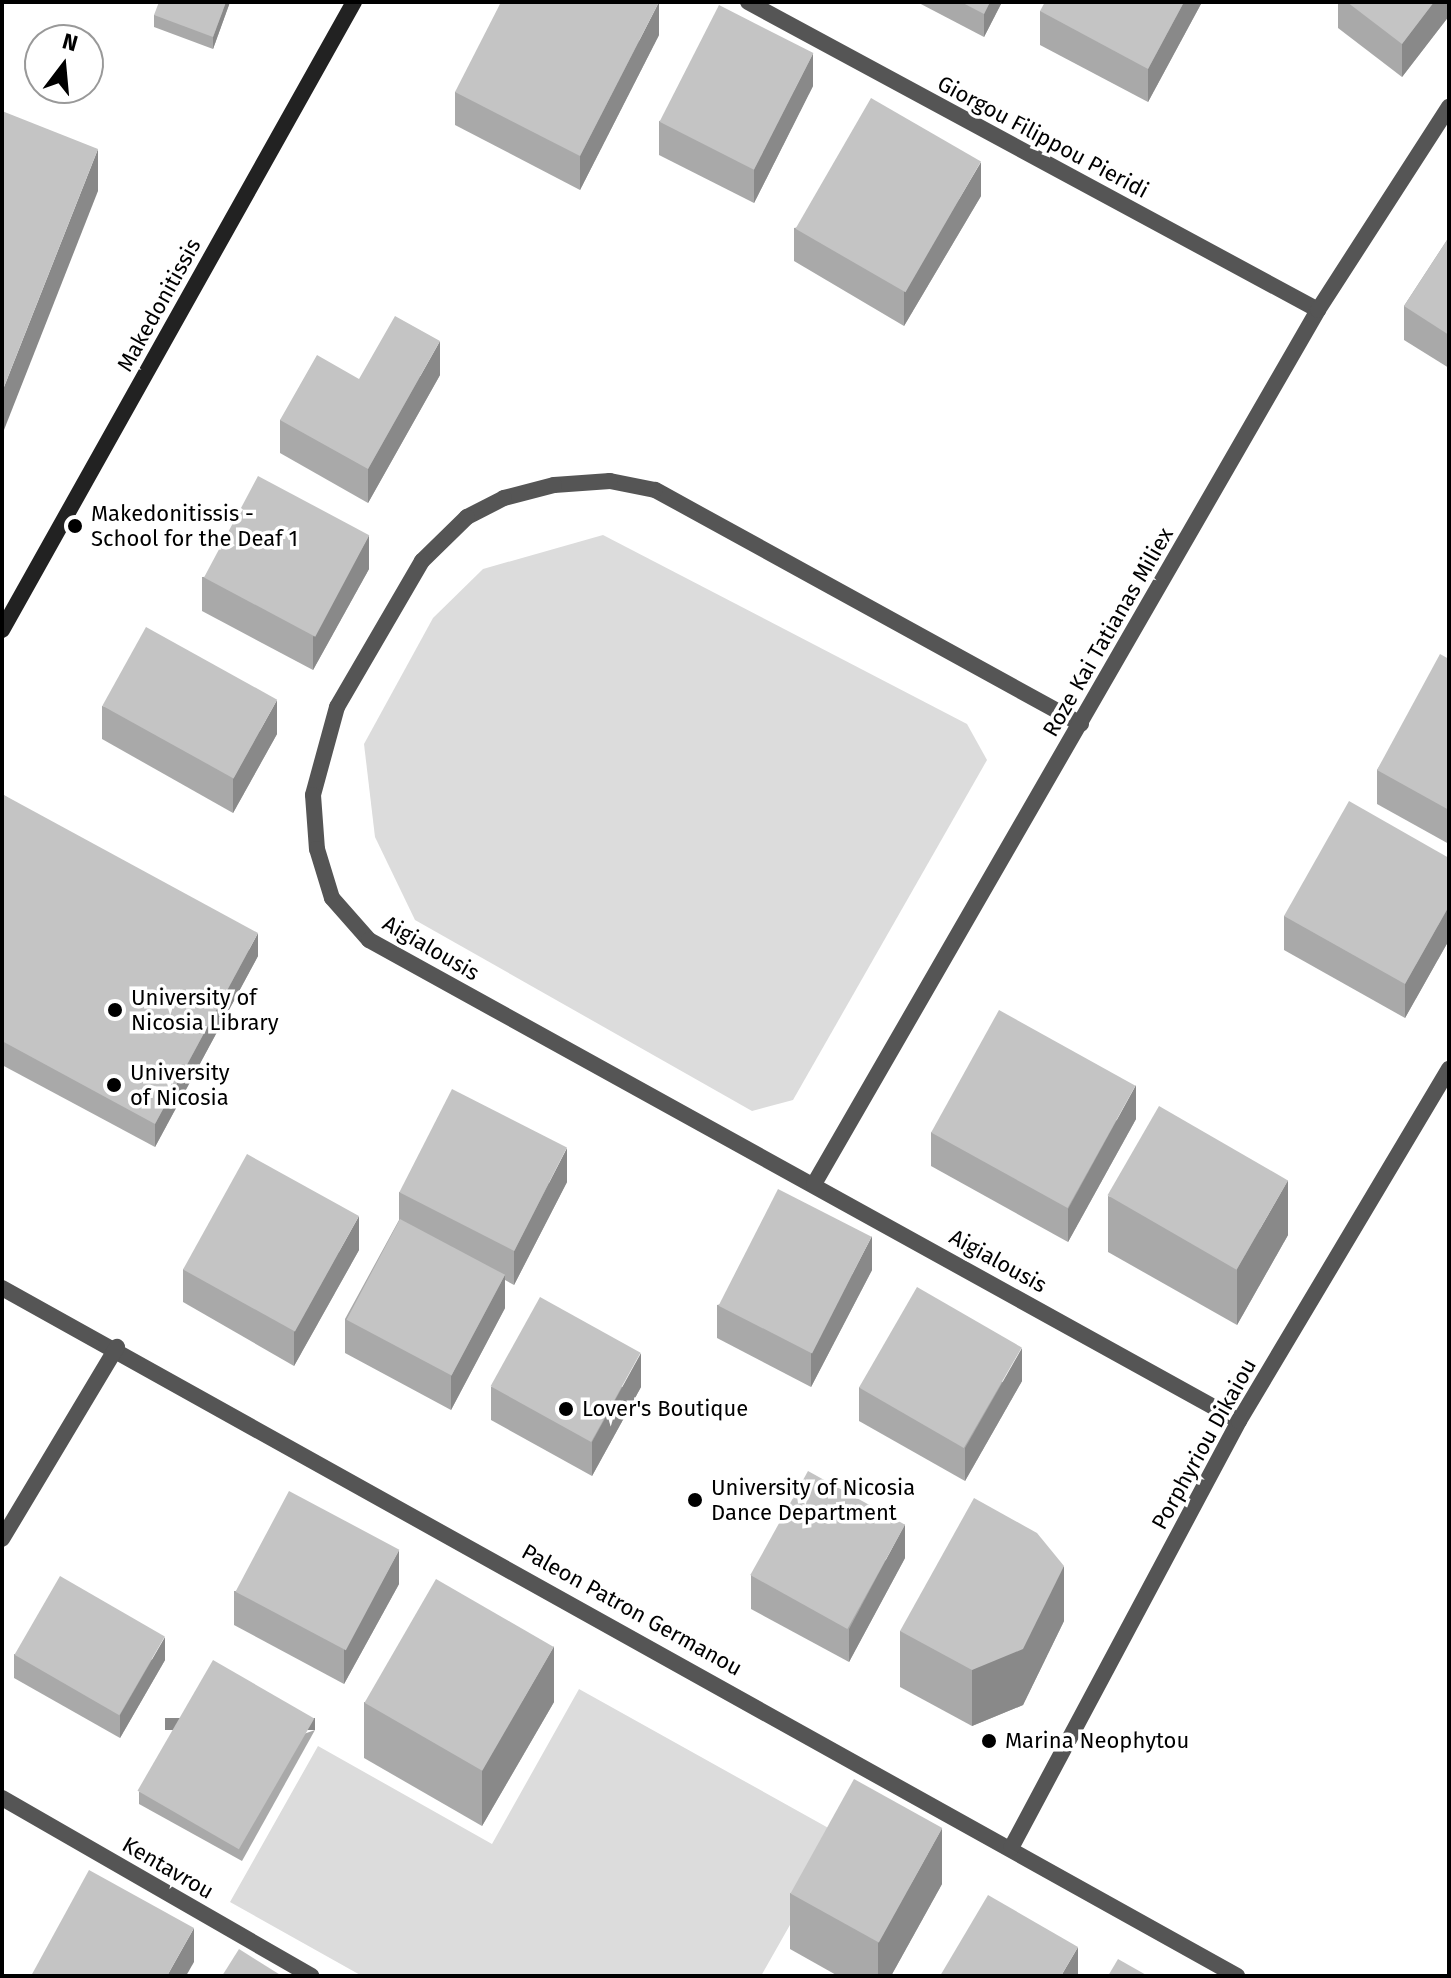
<!DOCTYPE html>
<html>
<head>
<meta charset="utf-8">
<style>
	body { margin:0 }
	#map { position:relative; width:1451px; height:1978px; overflow:hidden; background:#fff; font-family:"Fira Sans",sans-serif }
	div>[style] { position:absolute }
	[style*='--x'] { left:calc(var(--x)*1px); top:calc(var(--y)*1px); width:calc(var(--w)*1px); rotate:calc(var(--a)*1deg) }
	.green>* { inset:0; background:#dcdcdc }
	.street>* { height:16px; margin:-8px; padding:0 8px; transform-origin:8px; border-radius:8px; background:#555 }
	.secondary>* { height:16px; margin:-8px; padding:0 8px; transform-origin:8px; border-radius:8px; background:#222 }
	.wall>* { inset:0; background:#a9a9a9 }
	.shaded-wall>* { inset:0; background:#898989; transform-origin:0 0 }
	.building>* { inset:0; background:#c4c4c4; transform-origin:0 0 }
	.dots>* { width:22px; height:22px; translate:-50% -50%; box-sizing:border-box; border:4px solid #fff; border-radius:50% }
	span { translate:-50% -50%; white-space:nowrap; text-align:center; line-height:1.15; -webkit-text-stroke:7px #fff; paint-order:stroke }
	.street-label { font-size:22px; color:#000 }
	.poi-label { font-size:22px; color:#000 }
	.left { translate:0 -50%; text-align:left }
	.frame { position:absolute; inset:0; border:4px solid #000; pointer-events:none }
	.north { position:absolute; left:24px; top:24px; width:80px; height:80px; box-sizing:border-box; background:#fff; border:2px solid #999; border-radius:50%; rotate:16deg; font-size:22px; font-weight:700; line-height:32px; text-align:center; color:#000 }
	.north::after { content:''; display:block; margin:auto; width:28px; height:36px; background:#000; clip-path:polygon(50% 0,100% 100%,50% 72%,0 100%) }
</style>
</head>
<body>
<div id="map">
	<div class="green">
		<i style="clip-path:polygon(603px 535px,967px 724px,987px 760px,793px 1100px,752px 1111px,415px 920px,375px 837px,364px 744px,433px 618px,483px 569px)"></i>
		<i style="clip-path:polygon(579px 1689px,841px 1835px,761px 1976px,362px 1976px,230px 1902px,318px 1746px,492px 1844px)"></i>
	</div>
	<div class="street">
		<i style="--x:748;--y:2;--w:648;--a:28.38"></i>
		<i style="--x:1081;--y:724;--w:486;--a:-151.2"></i>
		<i style="--x:655;--y:490;--w:46;--a:-168.7"></i>
		<i style="--x:610;--y:481;--w:56;--a:175.9"></i>
		<i style="--x:554;--y:485;--w:52;--a:165.4"></i>
		<i style="--x:504;--y:498;--w:42;--a:152.8"></i>
		<i style="--x:467;--y:517;--w:63;--a:135.6"></i>
		<i style="--x:422;--y:561;--w:169;--a:120.2"></i>
		<i style="--x:337;--y:707;--w:91;--a:105.3"></i>
		<i style="--x:313;--y:795;--w:54;--a:85.8"></i>
		<i style="--x:317;--y:849;--w:51;--a:73"></i>
		<i style="--x:332;--y:898;--w:56;--a:48.6"></i>
		<i style="--x:369;--y:940;--w:994;--a:28.94"></i>
		<i style="--x:814;--y:1184;--w:1009;--a:-60.03"></i>
		<i style="--x:1318;--y:310;--w:242;--a:-57.2"></i>
		<i style="--x:2;--y:1288;--w:1414;--a:29.12"></i>
		<i style="--x:2;--y:1539;--w:224;--a:-59.1"></i>
		<i style="--x:2;--y:1798;--w:357;--a:29.9"></i>
		<i style="--x:1011;--y:1848;--w:484;--a:-61.9"></i>
		<i style="--x:1239;--y:1421;--w:410;--a:-59.2"></i>
	</div>
	<div class="secondary">
		<i style="--x:2;--y:630;--w:720;--a:-60.73"></i>
	</div>
	<div class="wall">
		<i style="clip-path:polygon(230px 2px,213px 49px,154px 27px,154px 15px)"></i>
		<i style="clip-path:polygon(917px 2px,1002px 2px,984px 37px)"></i>
		<i style="clip-path:polygon(1202px 2px,1148px 102px,1040px 45px,1040px 11px)"></i>
		<i style="clip-path:polygon(1338px 2px,1449px 2px,1449px 16px,1402px 77px,1338px 28px)"></i>
		<i style="clip-path:polygon(659px 35px,580px 190px,455px 125px,455px 92px)"></i>
		<i style="clip-path:polygon(813px 86px,754px 203px,659px 155px,659px 121px)"></i>
		<i style="clip-path:polygon(981px 196px,904px 326px,794px 261px,794px 228px)"></i>
		<i style="clip-path:polygon(1449px 237px,1449px 368px,1404px 340px,1404px 306px)"></i>
		<i style="clip-path:polygon(440px 375px,368px 503px,280px 453px,280px 420px,359px 379px)"></i>
		<i style="clip-path:polygon(369px 569px,313px 670px,202px 611px,202px 577px)"></i>
		<i style="clip-path:polygon(1449px 659px,1449px 844px,1377px 804px,1377px 770px)"></i>
		<i style="clip-path:polygon(102px 706px,277px 734px,233px 813px,102px 739px)"></i>
		<i style="clip-path:polygon(2px 794px,258px 956px,155px 1147px,2px 1065px)"></i>
		<i style="clip-path:polygon(1449px 858px,1449px 940px,1405px 1018px,1284px 950px,1284px 916px)"></i>
		<i style="clip-path:polygon(1136px 1119px,1068px 1242px,931px 1166px,931px 1132px)"></i>
		<i style="clip-path:polygon(567px 1182px,514px 1285px,505px 1280px,505px 1308px,451px 1410px,345px 1353px,345px 1319px,399px 1220px,399px 1192px)"></i>
		<i style="clip-path:polygon(1108px 1196px,1288px 1235px,1237px 1325px,1108px 1252px)"></i>
		<i style="clip-path:polygon(359px 1250px,294px 1366px,183px 1302px,183px 1269px)"></i>
		<i style="clip-path:polygon(872px 1270px,811px 1387px,717px 1338px,717px 1305px)"></i>
		<i style="clip-path:polygon(1022px 1381px,965px 1481px,859px 1421px,859px 1387px)"></i>
		<i style="clip-path:polygon(491px 1387px,641px 1387px,592px 1476px,491px 1420px)"></i>
		<i style="clip-path:polygon(905px 1558px,849px 1662px,751px 1609px,751px 1575px)"></i>
		<i style="clip-path:polygon(399px 1584px,344px 1684px,234px 1625px,234px 1591px)"></i>
		<i style="clip-path:polygon(1064px 1621px,1023px 1705px,972px 1726px,900px 1687px,900px 1631px)"></i>
		<i style="clip-path:polygon(14px 1654px,165px 1660px,120px 1738px,14px 1678px)"></i>
		<i style="clip-path:polygon(364px 1702px,554px 1702px,482px 1826px,364px 1758px)"></i>
		<i style="clip-path:polygon(315px 1730px,242px 1861px,139px 1804px,139px 1792px)"></i>
		<i style="clip-path:polygon(942px 1884px,891px 1976px,838px 1976px,790px 1949px,790px 1893px)"></i>
	</div>
	<div class="shaded-wall">
		<i style="clip-path:polygon(226px 2px,230px 2px,213px 49px,213px 37px)"></i>
		<i style="clip-path:polygon(659px 2px,659px 35px,580px 190px,580px 156px)"></i>
		<i style="clip-path:polygon(990px 2px,1002px 2px,984px 37px,984px 14px)"></i>
		<i style="clip-path:polygon(1184px 2px,1202px 2px,1148px 102px,1148px 69px)"></i>
		<i style="clip-path:polygon(1434px 2px,1449px 2px,1449px 16px,1402px 77px,1402px 44px)"></i>
		<i style="clip-path:polygon(813px 53px,813px 86px,754px 203px,754px 169px)"></i>
		<i style="clip-path:polygon(98px 149px,98px 191px,2px 435px,2px 392px)"></i>
		<i style="clip-path:polygon(981px 162px,981px 196px,904px 326px,904px 292px)"></i>
		<i style="clip-path:polygon(440px 341px,440px 375px,368px 503px,368px 469px)"></i>
		<i style="clip-path:polygon(369px 535px,369px 569px,313px 670px,313px 637px)"></i>
		<i style="clip-path:polygon(277px 700px,277px 734px,233px 813px,233px 779px)"></i>
		<i style="clip-path:polygon(1449px 906px,1449px 940px,1405px 1018px,1405px 984px)"></i>
		<i style="clip-path:polygon(258px 933px,258px 956px,155px 1147px,155px 1124px)"></i>
		<i style="clip-path:polygon(1136px 1085px,1136px 1119px,1068px 1242px,1068px 1209px)"></i>
		<i style="clip-path:polygon(567px 1148px,567px 1182px,514px 1285px,514px 1251px)"></i>
		<i style="clip-path:polygon(1288px 1180px,1288px 1235px,1237px 1325px,1237px 1269px)"></i>
		<i style="clip-path:polygon(359px 1216px,359px 1250px,294px 1366px,294px 1332px)"></i>
		<i style="clip-path:polygon(872px 1236px,872px 1270px,811px 1387px,811px 1353px)"></i>
		<i style="clip-path:polygon(505px 1275px,505px 1308px,451px 1410px,451px 1376px)"></i>
		<i style="clip-path:polygon(1022px 1348px,1022px 1381px,965px 1481px,965px 1448px)"></i>
		<i style="clip-path:polygon(641px 1353px,641px 1387px,592px 1476px,592px 1442px)"></i>
		<i style="clip-path:polygon(905px 1524px,905px 1558px,849px 1662px,849px 1629px)"></i>
		<i style="clip-path:polygon(399px 1550px,399px 1584px,344px 1684px,344px 1650px)"></i>
		<i style="clip-path:polygon(1064px 1566px,1064px 1621px,1023px 1705px,972px 1726px,972px 1670px)"></i>
		<i style="clip-path:polygon(165px 1637px,165px 1660px,120px 1738px,120px 1715px)"></i>
		<i style="clip-path:polygon(554px 1646px,554px 1702px,482px 1826px,482px 1770px)"></i>
		<i style="left:315px;top:1718px;width:12px;height:150px;rotate:90deg"></i>
		<i style="clip-path:polygon(942px 1828px,942px 1884px,891px 1976px,878px 1976px,878px 1943px)"></i>
		<i style="clip-path:polygon(194px 1928px,194px 1962px,186px 1976px,167px 1976px)"></i>
		<i style="clip-path:polygon(1078px 1947px,1078px 1976px,1061px 1976px)"></i>
	</div>
	<div class="building">
		<i style="clip-path:polygon(159px 2px,226px 2px,213px 37px,154px 15px)"></i>
		<i style="clip-path:polygon(501px 2px,659px 2px,580px 156px,455px 92px)"></i>
		<i style="clip-path:polygon(961px 2px,990px 2px,984px 14px)"></i>
		<i style="clip-path:polygon(1045px 2px,1184px 2px,1148px 69px,1040px 11px)"></i>
		<i style="clip-path:polygon(1347px 2px,1434px 2px,1402px 44px)"></i>
		<i style="left:719px;top:5px;width:106px;height:131px;rotate:27deg"></i>
		<i style="left:871px;top:98px;width:127px;height:151px;rotate:30deg"></i>
		<i style="clip-path:polygon(2px 111px,98px 149px,2px 392px)"></i>
		<i style="clip-path:polygon(1449px 237px,1449px 335px,1404px 306px)"></i>
		<i style="clip-path:polygon(395px 316px,440px 341px,368px 469px,280px 420px,317px 355px,359px 379px)"></i>
		<i style="left:258px;top:476px;width:126px;height:115px;rotate:28deg"></i>
		<i style="left:146px;top:627px;width:150px;height:90px;rotate:29deg"></i>
		<i style="clip-path:polygon(1440px 654px,1449px 659px,1449px 810px,1377px 770px)"></i>
		<i style="clip-path:polygon(2px 794px,258px 933px,155px 1124px,2px 1041px)"></i>
		<i style="clip-path:polygon(1349px 801px,1449px 858px,1449px 906px,1405px 984px,1284px 916px)"></i>
		<i style="left:999px;top:1010px;width:156px;height:140px;rotate:29deg"></i>
		<i style="left:452px;top:1089px;width:129px;height:116px;rotate:27deg"></i>
		<i style="left:1159px;top:1106px;width:149px;height:103px;rotate:30deg"></i>
		<i style="left:247px;top:1154px;width:128px;height:132px;rotate:29deg"></i>
		<i style="left:778px;top:1189px;width:105px;height:131px;rotate:27deg"></i>
		<i style="left:400px;top:1219px;width:119px;height:114px;rotate:28deg"></i>
		<i style="left:917px;top:1287px;width:121px;height:116px;rotate:30deg"></i>
		<i style="left:540px;top:1297px;width:115px;height:102px;rotate:29deg"></i>
		<i style="left:808px;top:1471px;width:111px;height:119px;rotate:29deg"></i>
		<i style="left:289px;top:1491px;width:125px;height:114px;rotate:28deg"></i>
		<i style="clip-path:polygon(974px 1498px,1037px 1533px,1064px 1566px,1023px 1649px,972px 1670px,900px 1631px)"></i>
		<i style="left:60px;top:1576px;width:121px;height:91px;rotate:30deg"></i>
		<i style="left:436px;top:1579px;width:136px;height:143px;rotate:30deg"></i>
		<i style="left:213px;top:1660px;width:117px;height:151px;rotate:30deg"></i>
		<i style="left:854px;top:1779px;width:101px;height:131px;rotate:29deg"></i>
		<i style="clip-path:polygon(89px 1870px,194px 1928px,167px 1976px,31px 1976px)"></i>
		<i style="clip-path:polygon(988px 1895px,1078px 1947px,1061px 1976px,940px 1976px)"></i>
		<i style="clip-path:polygon(239px 1949px,282px 1976px,222px 1976px)"></i>
		<i style="clip-path:polygon(1118px 1959px,1148px 1976px,1108px 1976px)"></i>
	</div>
	<div class="dots">
		<i style="left:75px;top:526px;background:#000"></i>
		<i style="left:115px;top:1010px;background:#000"></i>
		<i style="left:114px;top:1085px;background:#000"></i>
		<i style="left:566px;top:1409px;background:#000"></i>
		<i style="left:695px;top:1500px;background:#000"></i>
		<i style="left:989px;top:1741px;background:#000"></i>
	</div>
	<div class="street-label">
		<span style="left:1043px;top:137px;rotate:28deg">Giorgou Filippou Pieridi</span>
		<span style="left:159px;top:305px;rotate:-61deg">Makedonitissis</span>
		<span style="left:1108px;top:632px;rotate:-60deg">Roze Kai Tatianas Miliex</span>
		<span style="left:431px;top:948px;rotate:30deg">Aigialousis</span>
		<span style="left:998px;top:1261px;rotate:29deg">Aigialousis</span>
		<span style="left:1204px;top:1444px;rotate:-61deg">Porphyriou Dikaiou</span>
		<span style="left:632px;top:1610px;rotate:29deg">Paleon Patron Germanou</span>
		<span style="left:168px;top:1868px;rotate:30deg">Kentavrou</span>
	</div>
	<div class="poi-label">
		<span class="left" style="left:91px;top:526px">Makedonitissis -<br>School for the Deaf 1</span>
		<span class="left" style="left:131px;top:1010px">University of<br>Nicosia Library</span>
		<span class="left" style="left:130px;top:1085px">University<br>of Nicosia</span>
		<span class="left" style="left:582px;top:1409px">Lover's Boutique</span>
		<span class="left" style="left:711px;top:1500px">University of Nicosia<br>Dance Department</span>
		<span class="left" style="left:1005px;top:1741px">Marina Neophytou</span>
	</div>
	<div class="frame"></div>
	<div class="north">N</div>
</div>
</body>
</html>
